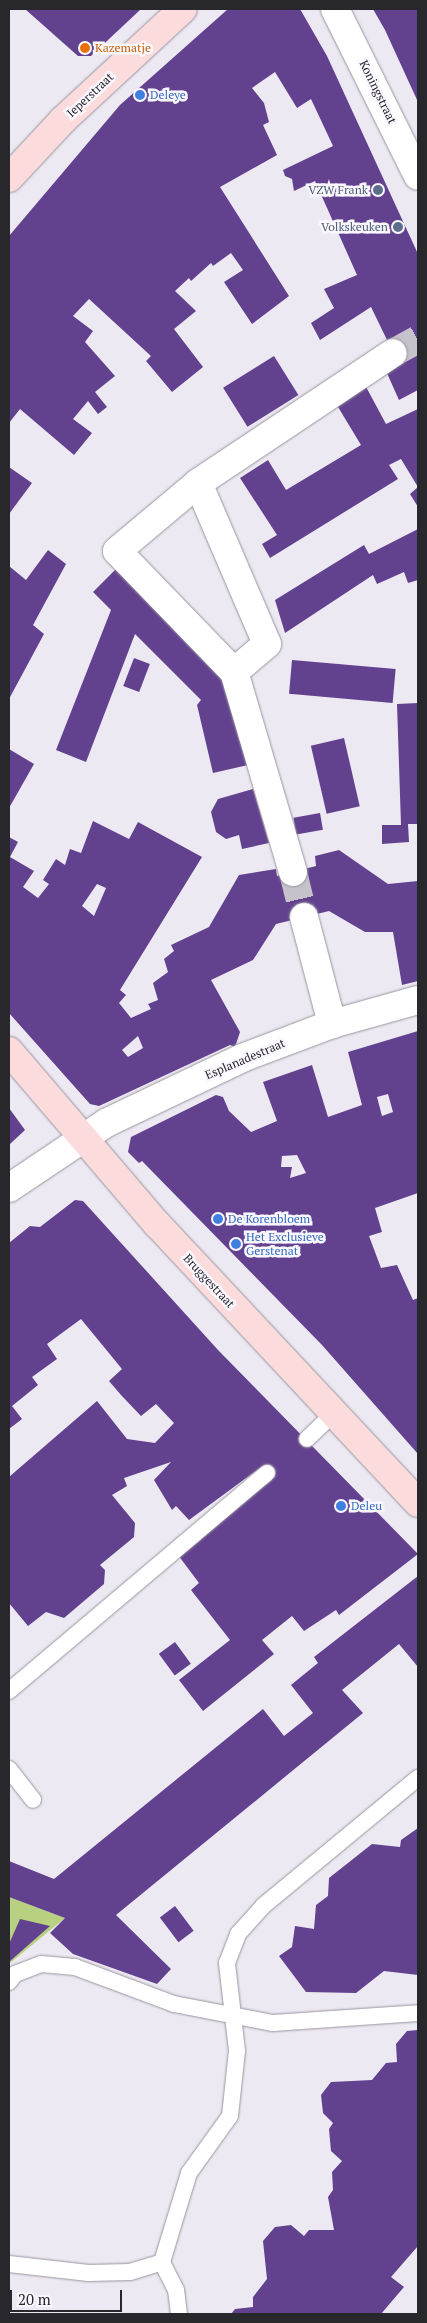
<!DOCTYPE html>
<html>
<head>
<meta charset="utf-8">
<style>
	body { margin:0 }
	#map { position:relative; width:427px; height:2323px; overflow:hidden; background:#ede9f3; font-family:"PT Serif",serif }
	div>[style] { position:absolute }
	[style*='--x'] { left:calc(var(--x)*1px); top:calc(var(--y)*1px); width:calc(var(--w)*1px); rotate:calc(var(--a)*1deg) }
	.green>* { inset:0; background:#b7d180 }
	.building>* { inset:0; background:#62418f; transform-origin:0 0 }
	.street-tunnel>* { height:28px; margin-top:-14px; transform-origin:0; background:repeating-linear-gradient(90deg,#c6c2cb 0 28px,transparent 0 42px) }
	.roads { filter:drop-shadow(0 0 1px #98959e) drop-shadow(0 0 1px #98959e) }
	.lane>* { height:16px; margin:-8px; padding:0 8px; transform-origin:8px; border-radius:8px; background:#fff }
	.street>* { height:28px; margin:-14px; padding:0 14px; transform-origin:14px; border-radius:14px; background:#fff }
	.secondary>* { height:28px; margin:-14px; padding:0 14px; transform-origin:14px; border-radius:14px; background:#fcdbdc }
	.dots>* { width:14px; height:14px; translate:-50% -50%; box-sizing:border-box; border:2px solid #faf7ff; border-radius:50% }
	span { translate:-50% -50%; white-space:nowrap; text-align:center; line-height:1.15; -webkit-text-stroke:5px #faf7ff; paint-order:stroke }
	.food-label { font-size:12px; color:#c56008 }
	.left { translate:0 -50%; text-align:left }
	.street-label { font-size:12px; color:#28272b }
	.shop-label { font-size:12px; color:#366cbe }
	.service-label { font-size:12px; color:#4e5e75 }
	.right { translate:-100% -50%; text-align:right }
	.frame { position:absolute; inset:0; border:10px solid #28272b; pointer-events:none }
	.scale { position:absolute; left:10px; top:2290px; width:112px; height:22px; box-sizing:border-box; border:2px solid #28272b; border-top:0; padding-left:6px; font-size:15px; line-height:18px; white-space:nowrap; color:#28272b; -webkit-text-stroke:4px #faf7ff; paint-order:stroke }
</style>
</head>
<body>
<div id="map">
	<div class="green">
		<i style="clip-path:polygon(9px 1897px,65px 1918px,9px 1964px)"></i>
	</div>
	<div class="building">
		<i style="clip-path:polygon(25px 9px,141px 9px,91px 56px,78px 56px)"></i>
		<i style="clip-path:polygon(228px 9px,300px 9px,327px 56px,418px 254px,418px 390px,399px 400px,386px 371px,388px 342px,371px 307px,320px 340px,311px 323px,334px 308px,324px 289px,357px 275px,315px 181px,294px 191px,292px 179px,285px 176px,283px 170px,333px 146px,311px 99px,297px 108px,275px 72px,252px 88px,264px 103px,269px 122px,263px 125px,277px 155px,220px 187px,289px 296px,252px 324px,224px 282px,243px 270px,231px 253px,213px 266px,211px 263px,191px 281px,189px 278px,175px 291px,196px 311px,174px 329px,203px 367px,172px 392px,146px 361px,151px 356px,89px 299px,73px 316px,93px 331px,85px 342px,115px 376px,95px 392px,107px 407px,98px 414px,88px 401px,73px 419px,92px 433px,74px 455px,20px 409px,9px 423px,9px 236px,120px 105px)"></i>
		<i style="clip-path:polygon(373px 9px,418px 9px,418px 102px,385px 30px)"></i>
		<i style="left:274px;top:356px;width:46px;height:60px;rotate:58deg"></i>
		<i style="clip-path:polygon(365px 385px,386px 424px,418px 409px,418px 507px,410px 494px,418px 487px,401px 459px,389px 465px,398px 479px,270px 558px,262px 544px,277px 535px,240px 478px,268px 460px,286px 490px,361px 445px,335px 402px)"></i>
		<i style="clip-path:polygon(9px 467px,32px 483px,9px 514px)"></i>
		<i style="clip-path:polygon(418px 529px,418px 580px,408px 583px,404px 572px,377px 584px,373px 575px,285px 633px,275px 600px,364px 545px,369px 554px)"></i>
		<i style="clip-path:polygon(48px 550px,66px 564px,33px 625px,44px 634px,9px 699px,9px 566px,26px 580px)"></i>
		<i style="clip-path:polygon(117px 568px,225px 676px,248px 765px,213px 773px,197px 705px,201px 700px,135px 634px,86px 762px,56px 750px,111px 610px,93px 592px)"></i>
		<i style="left:134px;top:658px;width:17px;height:30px;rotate:21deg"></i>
		<i style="left:292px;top:660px;width:104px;height:34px;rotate:5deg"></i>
		<i style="clip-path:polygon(418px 703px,418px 824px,408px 824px,409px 842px,382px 844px,382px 825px,401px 825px,397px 704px)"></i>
		<i style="left:344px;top:738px;width:70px;height:34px;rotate:77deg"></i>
		<i style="clip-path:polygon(9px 749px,34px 764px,9px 808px)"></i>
		<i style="clip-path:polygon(253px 789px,269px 843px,242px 849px,239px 835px,226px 839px,216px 832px,211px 812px,218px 799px)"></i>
		<i style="left:320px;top:813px;width:17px;height:27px;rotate:80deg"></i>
		<i style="clip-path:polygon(evenodd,93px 821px,129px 839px,138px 822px,202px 857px,120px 990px,126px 995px,119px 1003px,131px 1018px,151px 1009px,148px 1004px,158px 1000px,153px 983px,168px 972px,164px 959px,174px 951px,171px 945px,209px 927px,239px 875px,276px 869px,277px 876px,316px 866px,315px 856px,339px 850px,388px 884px,418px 881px,418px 981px,402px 985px,393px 932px,365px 932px,329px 911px,276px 924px,253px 960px,211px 980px,240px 1032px,235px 1047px,230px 1045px,99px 1106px,90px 1104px,9px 1013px,9px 837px,18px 842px,10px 857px,34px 871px,23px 887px,38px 898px,49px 884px,43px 880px,56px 859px,65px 865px,70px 849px,81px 853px,93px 821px,97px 884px,106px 888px,94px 916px,82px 906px,97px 884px,93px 821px,138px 1036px,143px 1048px,128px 1057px,122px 1050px,138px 1036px)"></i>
		<i style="clip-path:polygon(evenodd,418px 1031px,418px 1193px,375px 1208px,382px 1232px,369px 1236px,381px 1268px,397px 1265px,413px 1300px,418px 1298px,418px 1454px,322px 1345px,142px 1161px,139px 1163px,128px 1152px,131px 1137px,216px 1095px,223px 1097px,229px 1111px,251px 1132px,277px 1121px,263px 1082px,312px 1065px,328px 1117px,362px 1105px,348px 1052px,418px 1031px,388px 1094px,393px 1112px,382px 1116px,377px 1097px,388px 1094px,418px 1031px,297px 1155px,306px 1173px,290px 1178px,292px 1167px,281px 1167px,282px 1156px,297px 1155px)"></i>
		<i style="clip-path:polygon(9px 1108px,25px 1130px,9px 1145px)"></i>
		<i style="clip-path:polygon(75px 1200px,83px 1201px,218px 1350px,418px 1554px,339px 1615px,336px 1610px,304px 1631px,292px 1616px,262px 1640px,274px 1654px,203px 1711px,179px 1680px,230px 1640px,191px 1590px,199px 1583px,178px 1555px,272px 1480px,261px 1467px,189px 1520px,176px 1506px,172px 1510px,154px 1480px,171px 1462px,124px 1478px,127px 1486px,112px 1495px,135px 1523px,134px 1537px,100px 1565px,105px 1570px,104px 1584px,64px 1618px,46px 1612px,28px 1626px,9px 1603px,9px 1477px,97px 1401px,127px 1439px,155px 1443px,174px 1423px,156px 1404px,141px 1416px,121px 1395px,109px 1381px,122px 1369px,81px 1319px,47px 1344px,57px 1359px,32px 1377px,38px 1385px,12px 1406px,22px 1419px,9px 1429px,9px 1243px,30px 1226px,40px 1227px)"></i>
		<i style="clip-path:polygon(418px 1576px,418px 1667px,399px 1644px,342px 1690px,363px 1713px,116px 1915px,171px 1969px,157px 1984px,73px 1954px,50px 1933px,65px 1918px,9px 1897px,9px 1861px,54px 1879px,263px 1709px,284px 1736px,313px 1713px,291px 1685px,318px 1663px,314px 1657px)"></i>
		<i style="left:175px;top:1642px;width:27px;height:20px;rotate:54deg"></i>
		<i style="clip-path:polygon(418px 1828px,418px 1975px,384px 1971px,356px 1993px,306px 1992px,279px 1956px,292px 1947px,295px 1926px,314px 1929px,316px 1905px,328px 1896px,329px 1878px,372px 1844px,400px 1847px,401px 1840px)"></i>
		<i style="left:175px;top:1906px;width:31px;height:19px;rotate:53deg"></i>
		<i style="clip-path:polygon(20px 1919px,50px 1926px,9px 1962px,9px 1944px)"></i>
		<i style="clip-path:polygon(418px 2030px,418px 2246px,391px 2277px,404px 2287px,381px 2314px,231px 2314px,235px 2309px,253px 2307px,253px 2297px,267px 2279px,263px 2241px,275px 2227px,291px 2225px,304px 2236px,309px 2230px,334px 2230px,328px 2197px,333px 2190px,332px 2172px,342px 2161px,331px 2151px,329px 2129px,333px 2123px,323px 2113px,321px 2095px,331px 2082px,372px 2080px,386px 2063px,397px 2062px,396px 2044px,407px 2031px)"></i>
	</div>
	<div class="street-tunnel">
		<i style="--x:393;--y:353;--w:29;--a:-29"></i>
		<i style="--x:293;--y:872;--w:46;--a:76.3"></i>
	</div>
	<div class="roads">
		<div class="lane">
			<i style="--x:307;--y:1439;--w:36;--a:-44"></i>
			<i style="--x:9;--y:1691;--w:338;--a:-40.2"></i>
			<i style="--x:9;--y:1769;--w:39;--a:52"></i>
			<i style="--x:9;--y:1982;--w:10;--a:-53"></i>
			<i style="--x:15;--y:1974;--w:28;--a:-21"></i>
			<i style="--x:41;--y:1964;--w:34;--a:5"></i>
			<i style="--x:75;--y:1967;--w:106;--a:20.5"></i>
			<i style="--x:174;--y:2004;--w:101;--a:10.9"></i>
			<i style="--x:273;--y:2023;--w:145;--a:-3.9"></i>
			<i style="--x:9;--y:2264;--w:80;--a:6.5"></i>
			<i style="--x:88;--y:2273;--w:42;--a:-1.4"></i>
			<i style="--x:130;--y:2272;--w:34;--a:-17"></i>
			<i style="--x:179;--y:2314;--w:24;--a:-97"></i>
			<i style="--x:176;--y:2290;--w:31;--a:-117"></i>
			<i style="--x:162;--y:2262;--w:93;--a:-73.1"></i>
			<i style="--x:189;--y:2173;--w:70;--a:-54.3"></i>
			<i style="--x:230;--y:2116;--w:65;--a:-83.9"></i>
			<i style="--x:237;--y:2051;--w:89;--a:-96.5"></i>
			<i style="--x:227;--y:1963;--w:31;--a:-69"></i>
			<i style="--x:238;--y:1934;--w:38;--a:-48"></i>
			<i style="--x:263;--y:1906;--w:201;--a:-39.6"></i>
		</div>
		<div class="street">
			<i style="--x:335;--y:9;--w:186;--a:63.6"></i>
			<i style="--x:198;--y:483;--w:175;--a:66.8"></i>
			<i style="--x:267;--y:644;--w:43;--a:139.7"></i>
			<i style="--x:293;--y:872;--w:209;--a:-106.4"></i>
			<i style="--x:234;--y:672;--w:168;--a:-134"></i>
			<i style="--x:117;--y:551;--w:106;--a:-40"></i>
			<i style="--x:198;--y:483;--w:234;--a:-33.7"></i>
			<i style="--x:304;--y:917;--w:111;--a:75.3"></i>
			<i style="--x:9;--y:1188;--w:117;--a:-33.8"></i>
			<i style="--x:106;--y:1123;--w:151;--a:-25.5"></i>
			<i style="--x:242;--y:1058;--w:96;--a:-20.7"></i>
			<i style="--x:332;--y:1024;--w:89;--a:-15.6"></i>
		</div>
		<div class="secondary">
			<i style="--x:9;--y:178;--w:79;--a:-47"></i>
			<i style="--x:63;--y:120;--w:163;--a:-42.8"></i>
			<i style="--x:9;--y:1051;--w:228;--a:49.5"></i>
			<i style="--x:157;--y:1224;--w:382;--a:46.9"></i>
		</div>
	</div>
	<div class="dots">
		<i style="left:85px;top:48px;background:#e8710a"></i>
		<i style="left:140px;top:95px;background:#3f7fe0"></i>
		<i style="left:378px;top:190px;background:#5c6f8a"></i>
		<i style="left:398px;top:227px;background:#5c6f8a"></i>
		<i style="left:218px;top:1219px;background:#3f7fe0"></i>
		<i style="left:236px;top:1244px;background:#3f7fe0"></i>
		<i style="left:341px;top:1506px;background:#3f7fe0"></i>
	</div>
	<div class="food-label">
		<span class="left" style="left:95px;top:48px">Kazematje</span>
	</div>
	<div class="street-label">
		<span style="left:378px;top:92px;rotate:64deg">Koningstraat</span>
		<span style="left:90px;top:95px;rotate:-43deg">Ieperstraat</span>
		<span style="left:245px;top:1059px;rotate:-23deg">Esplanadestraat</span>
		<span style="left:209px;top:1281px;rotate:47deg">Bruggestraat</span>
	</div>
	<div class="shop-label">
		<span class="left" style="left:150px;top:95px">Deleye</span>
		<span class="left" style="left:228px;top:1219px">De Korenbloem</span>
		<span class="left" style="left:246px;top:1244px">Het Exclusieve<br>Gerstenat</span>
		<span class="left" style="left:351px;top:1506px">Deleu</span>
	</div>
	<div class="service-label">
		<span class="right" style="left:368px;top:190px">VZW Frank</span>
		<span class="right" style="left:388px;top:227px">Volkskeuken</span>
	</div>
	<div class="frame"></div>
	<div class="scale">20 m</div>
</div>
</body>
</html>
